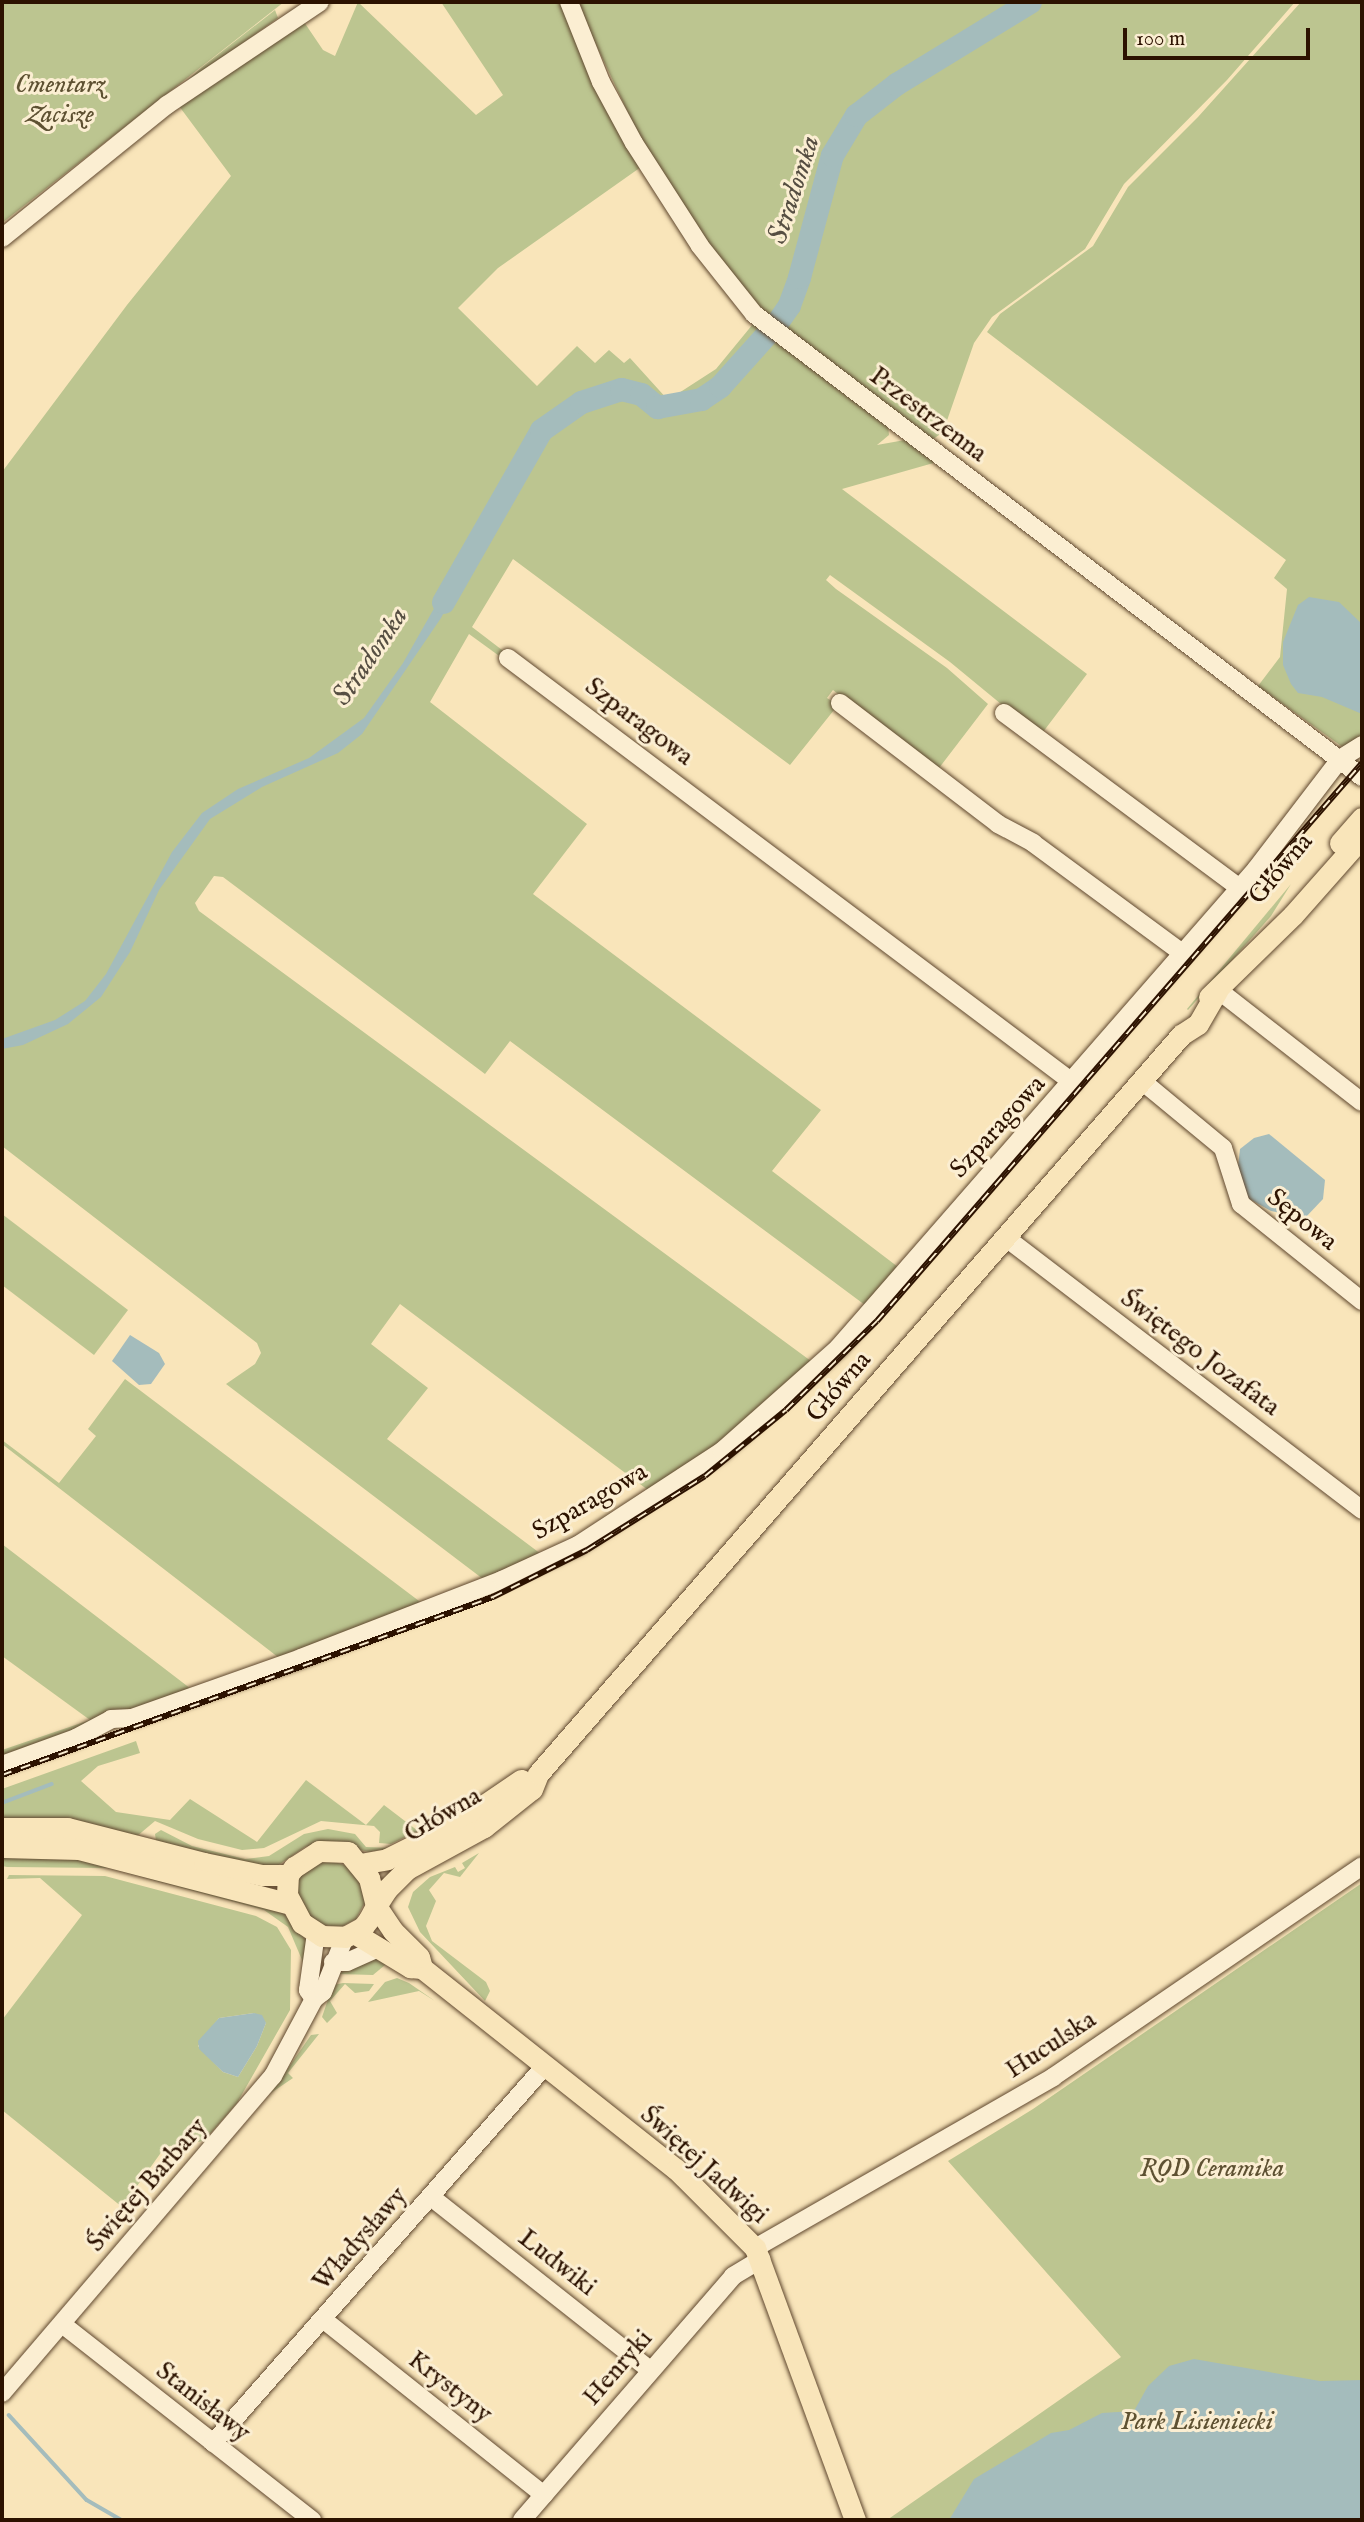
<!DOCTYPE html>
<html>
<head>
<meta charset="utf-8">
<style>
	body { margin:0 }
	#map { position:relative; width:1364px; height:2522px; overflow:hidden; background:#f9e5ba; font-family:"IM FELL English",serif }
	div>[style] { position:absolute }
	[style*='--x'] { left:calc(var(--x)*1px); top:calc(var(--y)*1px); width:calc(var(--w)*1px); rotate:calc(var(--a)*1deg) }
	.green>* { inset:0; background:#bcc590 }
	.water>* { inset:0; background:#a4bcbc }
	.stream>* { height:3.5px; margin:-1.75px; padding:0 1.75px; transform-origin:1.75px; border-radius:1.75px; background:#a4bcbc }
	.river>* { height:23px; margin:-11.5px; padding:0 11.5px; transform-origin:11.5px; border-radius:11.5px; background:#a4bcbc }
	.roads { filter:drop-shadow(0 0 2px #5f472e) drop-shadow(0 0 2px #5f472e) }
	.minor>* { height:18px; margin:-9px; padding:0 9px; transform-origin:9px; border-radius:9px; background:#fbeed2 }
	.major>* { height:21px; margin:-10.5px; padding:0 10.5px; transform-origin:10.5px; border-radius:10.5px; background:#f9e5ba }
	.rail>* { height:6px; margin-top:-3px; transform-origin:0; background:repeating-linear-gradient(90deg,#fbeed2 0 10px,#2c1200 0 20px); box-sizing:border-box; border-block:2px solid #2c1200 }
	span { translate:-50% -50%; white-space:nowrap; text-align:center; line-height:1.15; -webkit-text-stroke:6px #fbeed2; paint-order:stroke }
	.park-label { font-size:26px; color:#5e5132; font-style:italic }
	.street-label { font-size:26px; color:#2c1200 }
	.water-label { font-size:28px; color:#564e42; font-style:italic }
	.frame { position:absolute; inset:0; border:4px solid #2c1200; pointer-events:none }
	.scale { position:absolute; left:1123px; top:28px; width:187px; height:32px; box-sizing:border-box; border:4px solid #2c1200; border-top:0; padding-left:9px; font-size:21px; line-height:24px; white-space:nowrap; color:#2c1200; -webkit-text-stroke:5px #fbeed2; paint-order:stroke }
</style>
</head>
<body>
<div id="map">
	<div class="green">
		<i style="clip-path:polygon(2px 2px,284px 2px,2px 223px)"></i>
		<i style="clip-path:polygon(358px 2px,476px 115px,503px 95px,441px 2px,562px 2px,641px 167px,498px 268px,458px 308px,537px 386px,577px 346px,595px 363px,609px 350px,624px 363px,630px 358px,668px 400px,716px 369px,753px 324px,888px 425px,889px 435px,877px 445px,905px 440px,937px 462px,842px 489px,1087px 674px,1040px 736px,950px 662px,830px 575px,826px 580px,836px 589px,947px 668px,988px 704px,936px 772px,833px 690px,827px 698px,838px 705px,790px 765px,513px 559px,472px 627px,506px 653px,502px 658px,469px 634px,430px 702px,587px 824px,533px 894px,821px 1110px,772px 1171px,902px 1270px,869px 1308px,510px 1041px,485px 1074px,223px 877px,214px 876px,195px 903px,199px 911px,815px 1364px,788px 1391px,652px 1493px,400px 1304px,371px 1344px,428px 1388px,387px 1439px,545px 1557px,487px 1582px,226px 1384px,255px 1364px,261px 1353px,257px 1343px,2px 1146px,2px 472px,127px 305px,231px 176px,179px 106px,302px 19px,323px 50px,335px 56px)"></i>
		<i style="clip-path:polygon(576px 2px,1295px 2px,1227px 80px,1124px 184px,1085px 249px,992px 317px,974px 343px,943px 432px,932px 440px,764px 311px,730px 275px,646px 151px)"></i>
		<i style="clip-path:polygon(1301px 2px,1362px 2px,1362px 740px,1344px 748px,1258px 686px,1280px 657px,1287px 589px,1274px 578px,1286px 560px,987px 332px,1000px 314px,1093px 246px,1128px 187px,1198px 117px)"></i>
		<i style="clip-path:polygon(275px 10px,278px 18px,177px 90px,202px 67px)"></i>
		<i style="clip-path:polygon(1291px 884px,1271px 916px,1188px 1010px,1187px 1009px)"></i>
		<i style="clip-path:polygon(2px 1214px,128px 1310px,94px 1355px,2px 1285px)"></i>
		<i style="clip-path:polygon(125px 1379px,427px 1607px,283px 1661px,2px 1444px,2px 1440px,59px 1483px,96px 1436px,88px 1429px)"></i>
		<i style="clip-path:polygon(2px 1544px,195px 1692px,2px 1760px,2px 1750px,90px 1720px,2px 1656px)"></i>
		<i style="clip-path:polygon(136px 1741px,140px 1753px,98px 1766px,81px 1781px,116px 1812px,170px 1820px,190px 1799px,257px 1842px,306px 1780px,366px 1825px,384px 1805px,418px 1831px,391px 1844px,379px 1843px,380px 1832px,374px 1826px,321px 1821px,264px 1848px,242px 1850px,198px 1839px,155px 1821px,136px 1837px,2px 1822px,2px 1789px)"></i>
		<i style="clip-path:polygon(328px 1829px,355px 1834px,366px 1847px,392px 1848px,369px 1852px,324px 1841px,305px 1847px,277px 1866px,264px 1867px,156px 1841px,155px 1834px,161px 1830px,192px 1846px,245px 1859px,269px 1856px,304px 1834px)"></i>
		<i style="clip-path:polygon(479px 1853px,460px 1877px,444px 1873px,429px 1890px,436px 1901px,426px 1926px,432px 1941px,486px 1982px,490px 1991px,485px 2001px,420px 1932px,408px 1907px,413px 1892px,430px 1877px,455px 1867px,458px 1872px,465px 1868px,462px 1863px)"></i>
		<i style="clip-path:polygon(2px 1854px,65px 1854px,281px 1910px,306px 1940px,310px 1950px,305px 1967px,288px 1927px,264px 1910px,108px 1868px,7px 1867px,2px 1866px)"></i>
		<i style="clip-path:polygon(327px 1859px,355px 1869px,365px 1902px,356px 1919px,341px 1927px,323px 1925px,309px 1916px,294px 1890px,301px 1872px)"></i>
		<i style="clip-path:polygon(evenodd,9px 1875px,105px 1876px,256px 1916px,277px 1927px,291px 1950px,290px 2010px,237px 2103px,204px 2141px,165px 2147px,122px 2207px,2px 2110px,2px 2020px,82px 1915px,40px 1878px,7px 1879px,9px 1875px,254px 2013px,266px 2023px,257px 2046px,238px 2077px,223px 2072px,198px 2046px,219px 2018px,254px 2013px)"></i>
		<i style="clip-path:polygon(1362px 1883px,1362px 2520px,887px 2520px,1121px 2357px,948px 2161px,1033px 2109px)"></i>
		<i style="clip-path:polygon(366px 1957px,391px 1960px,373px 1975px,339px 1974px)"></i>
		<i style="clip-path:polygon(397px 1978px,409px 1983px,435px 2001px,419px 1991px,368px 2002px,385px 1982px)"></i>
		<i style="clip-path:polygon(343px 1983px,374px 1984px,369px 1991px,355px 1993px,345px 1984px,330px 2001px,337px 2013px,327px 2023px,322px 2017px,333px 1985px)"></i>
		<i style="clip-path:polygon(319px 2034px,288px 2073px,293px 2078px,271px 2093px,311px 2035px)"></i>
	</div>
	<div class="water">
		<i style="clip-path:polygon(453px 575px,462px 579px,441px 618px,362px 734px,338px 753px,262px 787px,210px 819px,159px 890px,130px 952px,101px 997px,68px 1024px,23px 1045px,2px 1049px,2px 1039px,55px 1020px,85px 1001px,106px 974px,172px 852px,202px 813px,238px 789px,309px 758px,364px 718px,403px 663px)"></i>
		<i style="clip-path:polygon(1309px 597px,1339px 602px,1362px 624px,1362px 714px,1322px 697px,1298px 693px,1291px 684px,1283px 665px,1283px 642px,1298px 605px)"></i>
		<i style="clip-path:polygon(1269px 1134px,1325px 1180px,1323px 1199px,1305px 1218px,1271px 1211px,1244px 1196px,1238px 1167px,1240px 1149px,1254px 1138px)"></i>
		<i style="clip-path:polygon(130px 1335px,159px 1353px,165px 1364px,151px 1384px,139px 1385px,112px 1361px)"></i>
		<i style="clip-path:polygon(254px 2013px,262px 2015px,266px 2023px,257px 2046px,238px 2077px,223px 2072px,199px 2049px,198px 2041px,219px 2018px)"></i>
		<i style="clip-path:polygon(1194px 2359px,1320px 2381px,1362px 2380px,1362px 2520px,949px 2520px,974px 2479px,1051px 2433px,1069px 2430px,1102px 2413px,1134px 2411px,1148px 2386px,1169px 2366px)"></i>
	</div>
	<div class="stream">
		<i style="--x:2;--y:1803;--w:53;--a:-20.8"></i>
		<i style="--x:9;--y:2415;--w:115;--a:47.5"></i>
		<i style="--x:87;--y:2500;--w:39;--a:30"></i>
	</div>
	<div class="river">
		<i style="--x:778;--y:321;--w:19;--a:-55"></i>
		<i style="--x:789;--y:305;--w:30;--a:-70"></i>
		<i style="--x:799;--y:277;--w:126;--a:-74.9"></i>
		<i style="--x:832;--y:155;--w:47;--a:-59"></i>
		<i style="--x:856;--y:115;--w:51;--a:-37.8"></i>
		<i style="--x:896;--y:84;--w:157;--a:-31.5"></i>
		<i style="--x:443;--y:602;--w:198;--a:-60.3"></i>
		<i style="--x:541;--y:430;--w:49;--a:-35"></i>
		<i style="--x:581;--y:402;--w:42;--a:-18"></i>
		<i style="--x:621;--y:389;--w:21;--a:14"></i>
		<i style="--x:641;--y:394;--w:21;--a:39"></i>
		<i style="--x:657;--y:407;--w:45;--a:-10.3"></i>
		<i style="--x:701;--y:399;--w:23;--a:-34"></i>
		<i style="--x:720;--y:386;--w:78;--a:-48.1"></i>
	</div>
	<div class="roads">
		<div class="minor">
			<i style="--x:569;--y:2;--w:86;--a:68.2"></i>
			<i style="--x:601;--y:82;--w:69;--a:61.6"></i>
			<i style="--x:634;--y:143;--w:122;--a:57.3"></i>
			<i style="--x:700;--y:246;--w:87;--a:51.5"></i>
			<i style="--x:754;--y:314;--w:764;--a:37.29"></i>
			<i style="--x:2;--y:238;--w:212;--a:-38.9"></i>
			<i style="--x:167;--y:105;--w:184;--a:-33.9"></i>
			<i style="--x:508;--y:658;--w:706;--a:36.93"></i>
			<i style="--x:840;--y:703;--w:199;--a:37.4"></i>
			<i style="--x:998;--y:824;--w:40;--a:28"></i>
			<i style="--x:1033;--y:843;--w:185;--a:36.4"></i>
			<i style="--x:1004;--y:713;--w:294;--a:36.6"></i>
			<i style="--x:1218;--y:990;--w:182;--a:37.9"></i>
			<i style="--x:1142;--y:1081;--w:105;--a:39.6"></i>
			<i style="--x:1223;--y:1148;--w:59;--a:72.2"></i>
			<i style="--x:1241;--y:1204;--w:155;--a:38.7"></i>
			<i style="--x:1005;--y:1237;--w:449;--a:37.4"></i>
			<i style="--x:2;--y:1765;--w:79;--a:-20"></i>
			<i style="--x:76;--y:1738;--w:40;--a:-28"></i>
			<i style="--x:111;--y:1719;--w:21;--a:-3"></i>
			<i style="--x:132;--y:1718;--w:179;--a:-19.5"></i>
			<i style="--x:301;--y:1658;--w:216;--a:-21.2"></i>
			<i style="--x:502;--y:1580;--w:84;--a:-24.7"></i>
			<i style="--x:578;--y:1545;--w:172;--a:-33.1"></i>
			<i style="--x:722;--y:1451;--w:155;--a:-41.6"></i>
			<i style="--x:838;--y:1348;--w:636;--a:-48.89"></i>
			<i style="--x:1256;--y:869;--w:138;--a:-52.6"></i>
			<i style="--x:1340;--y:759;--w:26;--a:-32"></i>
			<i style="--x:333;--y:1962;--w:14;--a:0"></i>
			<i style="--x:347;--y:1962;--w:36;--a:-24"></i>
			<i style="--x:314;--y:1999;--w:11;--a:-124"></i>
			<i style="--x:308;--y:1990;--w:58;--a:-82"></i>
			<i style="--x:431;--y:2197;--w:279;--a:38.3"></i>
			<i style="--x:755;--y:2248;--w:344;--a:-29.8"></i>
			<i style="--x:1053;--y:2077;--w:374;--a:-34.3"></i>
			<i style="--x:324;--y:2320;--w:281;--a:38.5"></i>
			<i style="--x:62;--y:2324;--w:318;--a:38.1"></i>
			<i style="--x:2;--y:2393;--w:417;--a:-49.5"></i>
			<i style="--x:273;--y:2076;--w:87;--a:-62"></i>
			<i style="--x:314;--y:1999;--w:11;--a:-38"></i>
			<i style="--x:323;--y:1992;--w:59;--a:-68.2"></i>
			<i style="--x:213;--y:2443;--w:501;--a:-48.64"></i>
			<i style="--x:522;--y:2520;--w:323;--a:-49.1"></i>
			<i style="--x:733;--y:2276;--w:33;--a:-31"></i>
		</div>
		<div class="major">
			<i style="--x:1340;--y:843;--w:33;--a:-49"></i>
			<i style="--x:1209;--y:997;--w:117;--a:-44.3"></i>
			<i style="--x:1293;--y:915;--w:104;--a:-48.5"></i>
			<i style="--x:2;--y:1828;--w:65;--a:0"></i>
			<i style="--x:67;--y:1828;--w:141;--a:14.3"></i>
			<i style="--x:204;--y:1863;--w:59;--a:11.7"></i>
			<i style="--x:262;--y:1875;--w:26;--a:0"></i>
			<i style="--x:2;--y:1847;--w:77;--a:1.5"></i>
			<i style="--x:79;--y:1849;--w:218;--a:14.6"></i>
			<i style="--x:360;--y:1864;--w:27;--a:-10"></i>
			<i style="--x:387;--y:1859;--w:76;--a:-26.6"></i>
			<i style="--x:455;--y:1825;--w:80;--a:-34.3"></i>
			<i style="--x:354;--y:1933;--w:66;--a:31.3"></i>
			<i style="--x:410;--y:1967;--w:12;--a:5"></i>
			<i style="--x:422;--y:1968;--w:324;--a:38.4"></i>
			<i style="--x:676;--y:2169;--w:112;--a:45"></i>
			<i style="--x:755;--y:2248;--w:290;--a:69.8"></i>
			<i style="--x:422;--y:1968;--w:11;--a:-105"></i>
			<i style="--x:419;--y:1957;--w:37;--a:-135"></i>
			<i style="--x:393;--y:1931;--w:30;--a:-124"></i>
			<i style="--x:376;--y:1906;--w:29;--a:-104"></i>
			<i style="--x:369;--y:1878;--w:33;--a:-129"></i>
			<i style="--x:348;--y:1852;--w:29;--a:-178"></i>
			<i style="--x:319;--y:1851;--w:30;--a:147"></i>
			<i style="--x:294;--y:1867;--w:10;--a:127"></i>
			<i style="--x:288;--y:1875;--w:20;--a:93"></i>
			<i style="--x:287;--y:1895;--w:32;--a:62"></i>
			<i style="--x:302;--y:1923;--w:24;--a:33"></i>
			<i style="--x:322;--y:1936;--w:23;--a:2"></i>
			<i style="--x:345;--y:1937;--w:21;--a:-29"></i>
			<i style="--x:363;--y:1927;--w:10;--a:-53"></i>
			<i style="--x:369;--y:1919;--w:15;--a:-62"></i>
			<i style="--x:376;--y:1906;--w:20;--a:-57"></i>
			<i style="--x:387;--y:1889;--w:28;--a:-45"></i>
			<i style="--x:407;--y:1869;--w:88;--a:-28.6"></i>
			<i style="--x:484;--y:1827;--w:61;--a:-38.4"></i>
			<i style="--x:532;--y:1789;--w:16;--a:-68"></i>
			<i style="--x:538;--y:1774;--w:980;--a:-48.97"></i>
			<i style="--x:1181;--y:1035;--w:20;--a:-33"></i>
			<i style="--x:1198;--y:1024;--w:39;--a:-60"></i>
		</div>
	</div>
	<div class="rail">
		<i style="--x:2;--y:1775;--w:522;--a:-19.93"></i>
		<i style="--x:493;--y:1597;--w:105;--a:-26.6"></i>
		<i style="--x:587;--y:1550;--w:139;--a:-32.1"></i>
		<i style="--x:705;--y:1476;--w:104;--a:-39.2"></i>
		<i style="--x:786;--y:1410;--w:127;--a:-44.4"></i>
		<i style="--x:877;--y:1321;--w:739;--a:-49"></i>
	</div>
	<div class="park-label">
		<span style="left:60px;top:100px">Cmentarz<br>Zacisze</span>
		<span style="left:1212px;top:2169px">ROD Ceramika</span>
		<span style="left:1197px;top:2422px">Park Lisieniecki</span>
	</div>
	<div class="street-label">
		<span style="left:928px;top:415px;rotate:37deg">Przestrzenna</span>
		<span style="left:639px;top:722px;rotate:37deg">Szparagowa</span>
		<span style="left:1281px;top:869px;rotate:-50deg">Główna</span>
		<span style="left:998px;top:1127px;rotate:-48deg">Szparagowa</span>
		<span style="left:1302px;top:1220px;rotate:39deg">Sępowa</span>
		<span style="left:1200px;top:1353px;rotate:37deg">Świętego Jozafata</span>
		<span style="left:839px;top:1387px;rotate:-49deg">Główna</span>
		<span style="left:590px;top:1502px;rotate:-30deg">Szparagowa</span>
		<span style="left:443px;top:1815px;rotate:-30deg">Główna</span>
		<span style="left:1051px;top:2045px;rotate:-33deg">Huculska</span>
		<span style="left:704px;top:2165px;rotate:42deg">Świętej Jadwigi</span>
		<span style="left:147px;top:2185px;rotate:-49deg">Świętej Barbary</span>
		<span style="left:360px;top:2239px;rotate:-49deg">Władysławy</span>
		<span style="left:557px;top:2263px;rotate:38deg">Ludwiki</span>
		<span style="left:618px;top:2368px;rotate:-49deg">Henryki</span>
		<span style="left:450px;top:2387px;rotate:38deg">Krystyny</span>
		<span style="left:203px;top:2402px;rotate:38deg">Stanisławy</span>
	</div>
	<div class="water-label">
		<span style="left:795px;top:190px;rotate:-72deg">Stradomka</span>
		<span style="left:371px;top:657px;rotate:-56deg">Stradomka</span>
	</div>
	<div class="frame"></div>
	<div class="scale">100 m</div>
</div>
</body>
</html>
